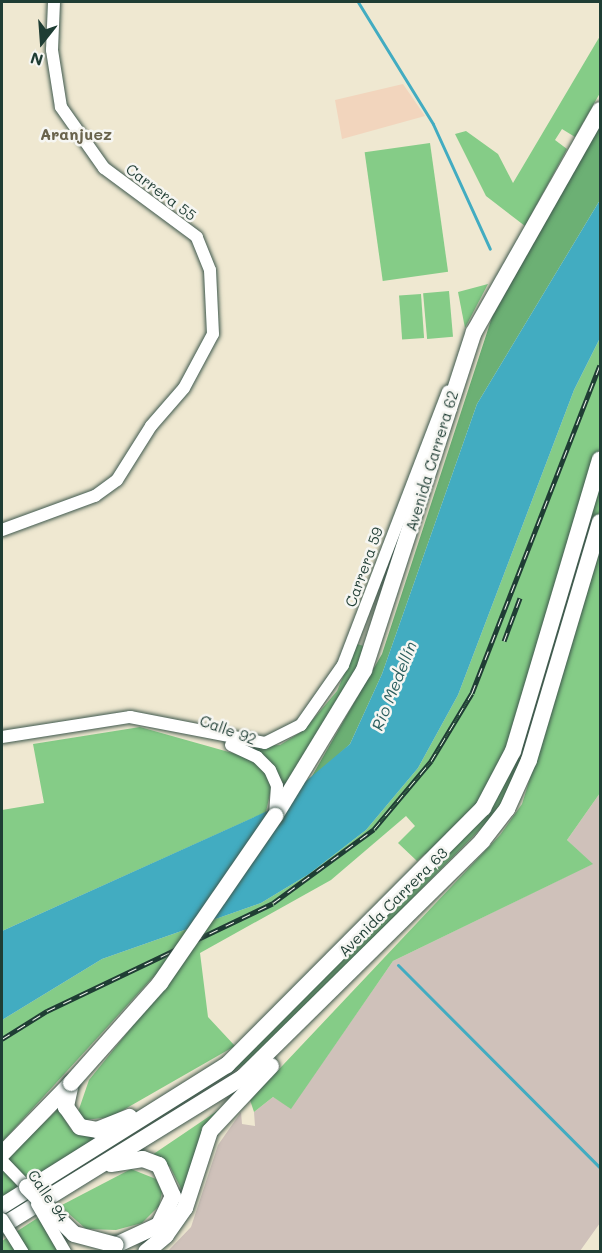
<!DOCTYPE html>
<html>
<head>
<meta charset="utf-8">
<style>
	body { margin:0 }
	#map { position:relative; width:602px; height:1253px; overflow:hidden; background:#efe8d1; font-family:Mali,sans-serif }
	div>[style] { position:absolute }
	[style*='--x'] { left:calc(var(--x)*1px); top:calc(var(--y)*1px); width:calc(var(--w)*1px); rotate:calc(var(--a)*1deg) }
	.built>* { inset:0; background:#f2d5bd }
	.industrial>* { inset:0; background:#cfc1ba }
	.green>* { inset:0; background:#85cc87; transform-origin:0 0 }
	.forest>* { inset:0; background:#6cb074 }
	.water>* { inset:0; background:#42acc1 }
	.stream>* { height:3px; margin:-1.5px; padding:0 1.5px; transform-origin:1.5px; border-radius:1.5px; background:#42acc1 }
	.roads { filter:drop-shadow(0 0 2px #3e574c) drop-shadow(0 0 2px #3e574c) }
	.secondary>* { height:12px; margin:-6px; padding:0 6px; transform-origin:6px; border-radius:6px; background:#fff }
	.highway>* { height:16px; margin:-8px; padding:0 8px; transform-origin:8px; border-radius:8px; background:#fff }
	.rail>* { height:5px; margin-top:-2.5px; transform-origin:0; background:repeating-linear-gradient(90deg,#f6f6f2 0 9px,#1f3d34 0 18px); box-sizing:border-box; border-block:2px solid #1f3d34 }
	.bridges { filter:drop-shadow(0 0 2px #3e574c) drop-shadow(0 0 2px #3e574c) }
	.secondary-bridge>* { height:12px; margin:-6px; padding:0 6px; transform-origin:6px; border-radius:6px; background:#fff }
	.highway-bridge>* { height:16px; margin:-8px; padding:0 8px; transform-origin:8px; border-radius:8px; background:#fff }
	span { translate:-50% -50%; white-space:nowrap; text-align:center; line-height:1.15; -webkit-text-stroke:5px #f6f6f2; paint-order:stroke }
	.street-label { font-size:15px; color:#1f3d34 }
	.neighbourhood-label { font-size:16px; color:#69634c; font-weight:700 }
	.water-label { font-size:16px; color:#2a5e5e; font-style:italic }
	.frame { position:absolute; inset:0; border:3px solid #1f3d34; pointer-events:none }
	.north { position:absolute; left:12px; top:12px; width:60px; height:60px; -webkit-text-stroke:4px #f6f6f2; paint-order:stroke; rotate:197deg; font-size:16px; font-weight:700; line-height:24px; text-align:center; color:#1f3d34 }
	.north::after { content:''; display:block; margin:auto; width:21px; height:27px; background:#1f3d34; clip-path:polygon(50% 0,100% 100%,50% 72%,0 100%) }
</style>
</head>
<body>
<div id="map">
	<div class="built">
		<i style="clip-path:polygon(403px 84px,425px 116px,342px 139px,335px 100px)"></i>
	</div>
	<div class="industrial">
		<i style="clip-path:polygon(600px 793px,600px 1223px,580px 1251px,167px 1252px,191px 1227px,218px 1145px,241px 1112px,242px 1124px,255px 1126px,254px 1112px,273px 1097px,291px 1108px,393px 961px,592px 864px,567px 840px)"></i>
	</div>
	<div class="green">
		<i style="clip-path:polygon(600px 36px,600px 93px,575px 137px,562px 129px,555px 140px,567px 149px,525px 226px,486px 196px,455px 134px,466px 131px,498px 154px,513px 183px)"></i>
		<i style="left:430px;top:143px;width:130px;height:66px;rotate:82deg"></i>
		<i style="clip-path:polygon(488px 284px,465px 328px,458px 292px)"></i>
		<i style="left:449px;top:291px;width:46px;height:26px;rotate:85deg"></i>
		<i style="left:421px;top:294px;width:44px;height:22px;rotate:86deg"></i>
		<i style="clip-path:polygon(600px 338px,600px 447px,571px 529px,511px 743px,478px 806px,429px 857px,425px 854px,417px 861px,398px 843px,415px 826px,406px 816px,331px 880px,200px 953px,208px 1017px,235px 1046px,111px 1117px,85px 1120px,78px 1112px,89px 1080px,186px 960px,155px 975px,2px 1142px,2px 1020px,102px 959px,261px 903px,309px 874px,366px 830px,418px 768px,458px 695px,574px 390px)"></i>
		<i style="clip-path:polygon(600px 475px,600px 509px,526px 753px,498px 811px,256px 1057px,2px 1216px,171px 1109px,379px 923px,481px 820px,519px 750px)"></i>
		<i style="clip-path:polygon(600px 551px,600px 793px,567px 840px,593px 864px,393px 961px,291px 1109px,273px 1097px,254px 1112px,250px 1100px,500px 835px,522px 804px)"></i>
		<i style="clip-path:polygon(357px 644px,367px 647px,363px 657px,285px 786px,270px 761px,247px 747px,280px 745px,304px 730px,337px 691px)"></i>
		<i style="clip-path:polygon(140px 727px,250px 758px,267px 773px,271px 789px,266px 812px,2px 931px,2px 810px,44px 803px,33px 744px)"></i>
		<i style="clip-path:polygon(223px 1107px,186px 1198px,170px 1167px,152px 1155px)"></i>
		<i style="clip-path:polygon(58px 1109px,72px 1131px,102px 1137px,2px 1198px,2px 1164px)"></i>
		<i style="clip-path:polygon(131px 1169px,156px 1179px,162px 1192px,159px 1206px,142px 1223px,116px 1230px,86px 1229px,60px 1206px)"></i>
		<i style="clip-path:polygon(39px 1217px,59px 1252px,2px 1252px,2px 1241px)"></i>
	</div>
	<div class="forest">
		<i style="clip-path:polygon(600px 125px,600px 200px,477px 404px,382px 674px,350px 744px,308px 783px,382px 654px,492px 317px)"></i>
	</div>
	<div class="water">
		<i style="clip-path:polygon(600px 200px,600px 338px,574px 390px,458px 695px,418px 768px,366px 830px,309px 874px,261px 903px,102px 959px,2px 1020px,2px 931px,274px 808px,350px 744px,382px 674px,477px 404px)"></i>
	</div>
	<div class="stream">
		<i style="--x:358;--y:2;--w:143;--a:58.4"></i>
		<i style="--x:433;--y:124;--w:137;--a:65.5"></i>
		<i style="--x:398;--y:965;--w:286;--a:45.1"></i>
	</div>
	<div class="roads">
		<div class="secondary">
			<i style="--x:2;--y:530;--w:99;--a:-20.1"></i>
			<i style="--x:95;--y:496;--w:27;--a:-36"></i>
			<i style="--x:117;--y:480;--w:64;--a:-57.8"></i>
			<i style="--x:151;--y:426;--w:50;--a:-49"></i>
			<i style="--x:184;--y:388;--w:61;--a:-61.8"></i>
			<i style="--x:213;--y:334;--w:64;--a:-92.7"></i>
			<i style="--x:210;--y:270;--w:35;--a:-112"></i>
			<i style="--x:197;--y:237;--w:116;--a:-143.4"></i>
			<i style="--x:104;--y:168;--w:75;--a:-125.2"></i>
			<i style="--x:61;--y:107;--w:58;--a:-99"></i>
			<i style="--x:52;--y:50;--w:48;--a:-87.6"></i>
			<i style="--x:2;--y:737;--w:130;--a:-8.9"></i>
			<i style="--x:130;--y:717;--w:137;--a:10.9"></i>
			<i style="--x:265;--y:743;--w:40;--a:-26.6"></i>
			<i style="--x:301;--y:725;--w:73;--a:-55"></i>
			<i style="--x:343;--y:665;--w:293;--a:-69"></i>
			<i style="--x:231;--y:745;--w:29;--a:25"></i>
			<i style="--x:257;--y:757;--w:18;--a:45"></i>
			<i style="--x:270;--y:770;--w:17;--a:66"></i>
			<i style="--x:277;--y:786;--w:26;--a:94"></i>
			<i style="--x:2;--y:1161;--w:36;--a:46"></i>
		</div>
		<div class="highway">
			<i style="--x:275;--y:816;--w:171;--a:-58.6"></i>
			<i style="--x:364;--y:670;--w:355;--a:-72"></i>
			<i style="--x:474;--y:332;--w:255;--a:-60.4"></i>
			<i style="--x:71;--y:1083;--w:25;--a:102"></i>
			<i style="--x:66;--y:1107;--w:24;--a:55"></i>
			<i style="--x:80;--y:1127;--w:17;--a:10"></i>
			<i style="--x:97;--y:1130;--w:35;--a:-22"></i>
			<i style="--x:2;--y:1154;--w:98;--a:-45.8"></i>
			<i style="--x:111;--y:1164;--w:32;--a:-9"></i>
			<i style="--x:143;--y:1159;--w:17;--a:21"></i>
			<i style="--x:159;--y:1165;--w:34;--a:66"></i>
			<i style="--x:173;--y:1196;--w:32;--a:116"></i>
			<i style="--x:159;--y:1225;--w:47;--a:155.1"></i>
			<i style="--x:2;--y:1206;--w:266;--a:-32.1"></i>
			<i style="--x:227;--y:1065;--w:363;--a:-45.1"></i>
			<i style="--x:483;--y:808;--w:64;--a:-62.2"></i>
			<i style="--x:513;--y:751;--w:304;--a:-73.4"></i>
			<i style="--x:2;--y:1226;--w:283;--a:-31.7"></i>
			<i style="--x:243;--y:1077;--w:336;--a:-44.6"></i>
			<i style="--x:482;--y:841;--w:41;--a:-52"></i>
			<i style="--x:507;--y:809;--w:54;--a:-65.8"></i>
			<i style="--x:529;--y:760;--w:248;--a:-73.4"></i>
			<i style="--x:146;--y:1252;--w:26;--a:-40"></i>
			<i style="--x:166;--y:1235;--w:33;--a:-55"></i>
			<i style="--x:185;--y:1208;--w:81;--a:-72"></i>
			<i style="--x:210;--y:1131;--w:89;--a:-46.8"></i>
		</div>
	</div>
	<div class="rail">
		<i style="--x:504;--y:641;--w:46;--a:-69.6"></i>
		<i style="--x:2;--y:1039;--w:53;--a:-31.9"></i>
		<i style="--x:47;--y:1011;--w:250;--a:-25.5"></i>
		<i style="--x:273;--y:903;--w:125;--a:-36.2"></i>
		<i style="--x:374;--y:829;--w:89;--a:-50"></i>
		<i style="--x:431;--y:761;--w:79;--a:-58.9"></i>
		<i style="--x:472;--y:693;--w:352;--a:-68.7"></i>
	</div>
	<div class="bridges">
		<div class="secondary-bridge">
			<i style="--x:37;--y:1204;--w:56;--a:59.7"></i>
			<i style="--x:2;--y:1219;--w:39;--a:58"></i>
		</div>
		<div class="highway-bridge">
			<i style="--x:71;--y:1083;--w:134;--a:-48.3"></i>
			<i style="--x:160;--y:983;--w:203;--a:-55.4"></i>
			<i style="--x:27;--y:1187;--w:66;--a:45"></i>
			<i style="--x:74;--y:1234;--w:43;--a:14.7"></i>
		</div>
	</div>
	<div class="street-label">
		<span style="left:161px;top:192px;rotate:37deg">Carrera 55</span>
		<span style="left:432px;top:461px;rotate:-73deg">Avenida Carrera 62</span>
		<span style="left:364px;top:567px;rotate:-70deg">Carrera 59</span>
		<span style="left:228px;top:730px;rotate:20deg">Calle 92</span>
		<span style="left:393px;top:902px;rotate:-45deg">Avenida Carrera 63</span>
		<span style="left:48px;top:1196px;rotate:56deg">Calle 94</span>
	</div>
	<div class="neighbourhood-label">
		<span style="left:76px;top:134px">Aranjuez</span>
	</div>
	<div class="water-label">
		<span style="left:394px;top:686px;rotate:-68deg">Río Medellín</span>
	</div>
	<div class="frame"></div>
	<div class="north">N</div>
</div>
</body>
</html>
